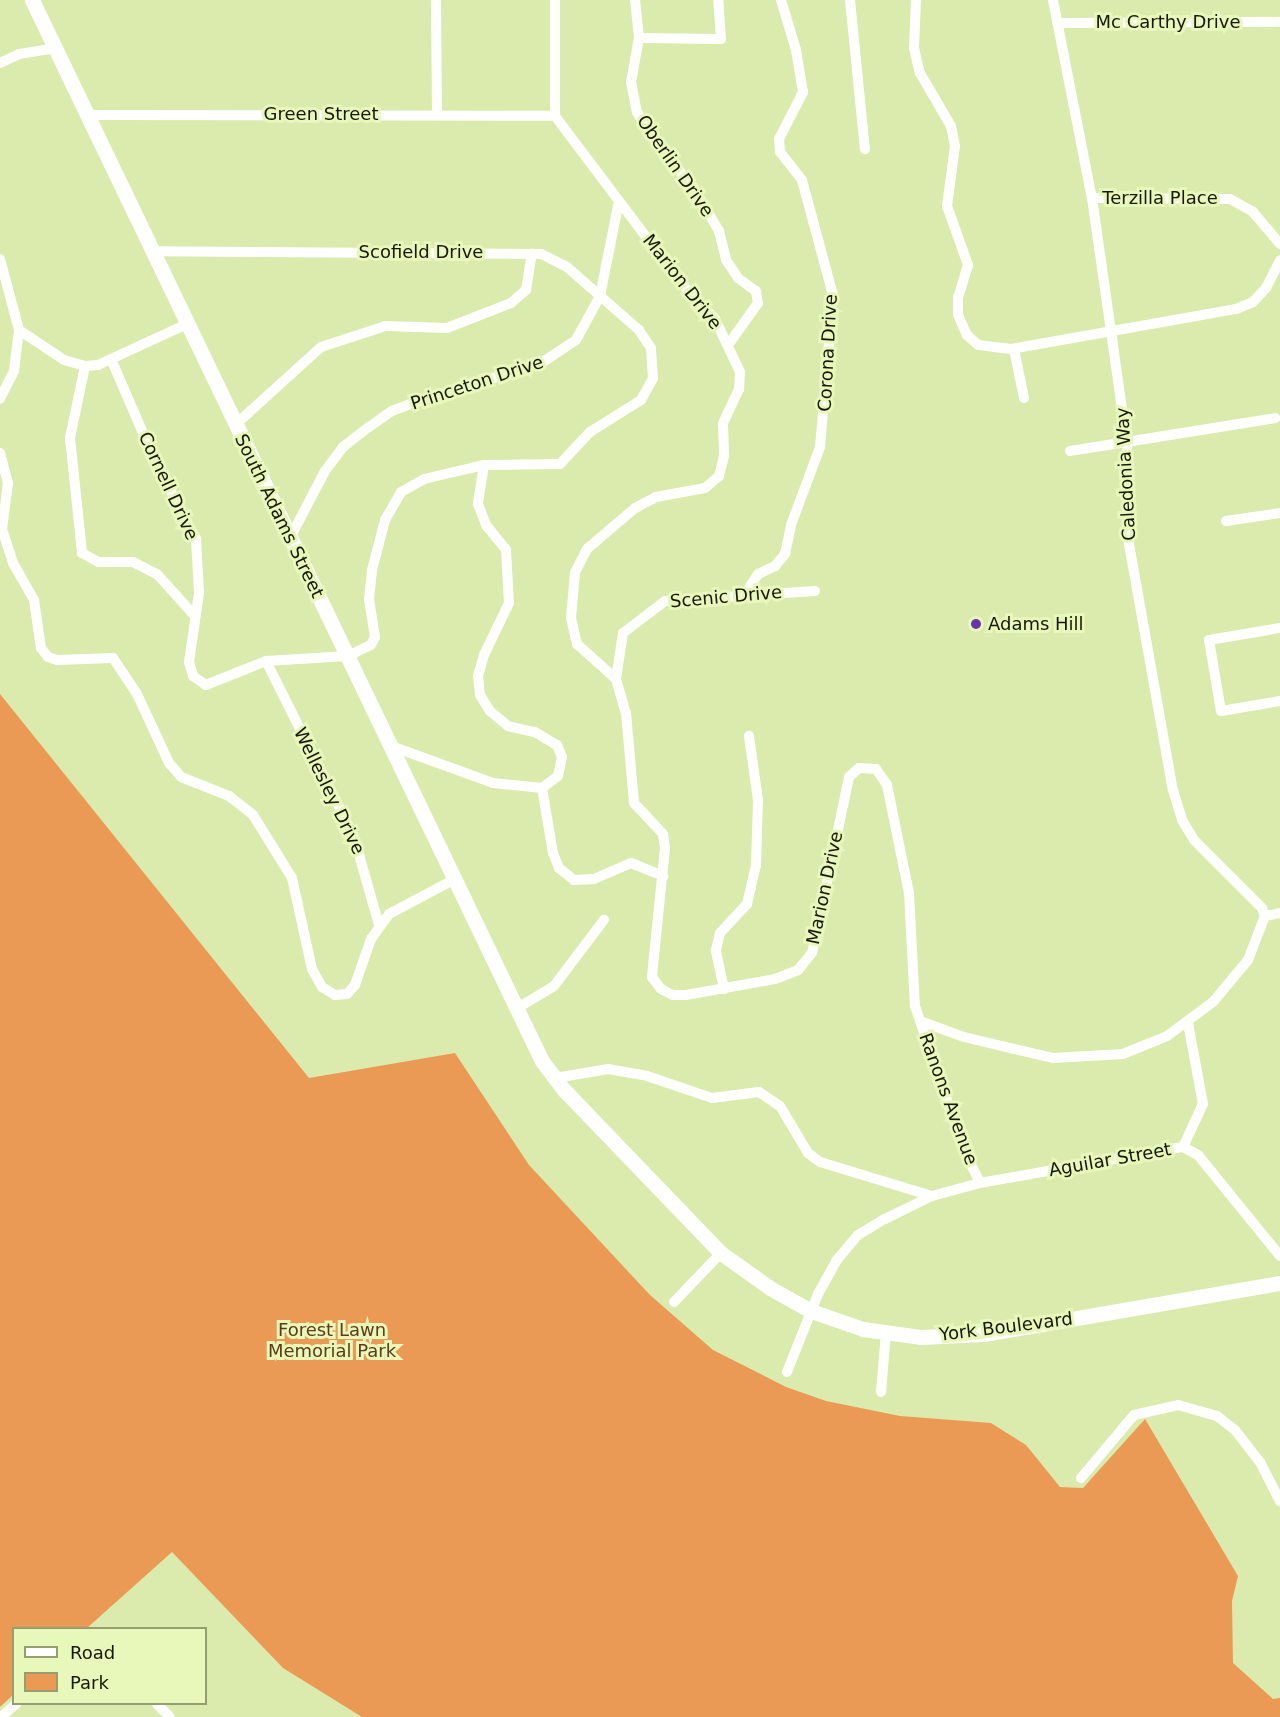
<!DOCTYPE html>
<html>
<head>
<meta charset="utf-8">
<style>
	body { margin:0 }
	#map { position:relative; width:1280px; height:1717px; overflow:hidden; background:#dbeaad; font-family:"DejaVu Sans",sans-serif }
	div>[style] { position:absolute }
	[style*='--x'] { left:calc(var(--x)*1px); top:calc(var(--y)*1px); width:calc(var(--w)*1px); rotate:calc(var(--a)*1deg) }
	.green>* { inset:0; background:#eb9a55 }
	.street>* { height:10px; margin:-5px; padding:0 5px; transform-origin:5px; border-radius:5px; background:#fff }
	.secondary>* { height:15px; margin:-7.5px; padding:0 7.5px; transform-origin:7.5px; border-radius:7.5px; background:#fff }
	.dots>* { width:16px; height:16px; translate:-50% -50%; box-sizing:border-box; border:3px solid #e8f7ba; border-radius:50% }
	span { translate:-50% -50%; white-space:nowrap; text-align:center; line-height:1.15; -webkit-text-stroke:6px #e8f7ba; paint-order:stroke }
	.street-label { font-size:18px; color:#151903 }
	.poi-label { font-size:18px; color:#151903 }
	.left { translate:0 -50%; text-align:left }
	.park-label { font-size:18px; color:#5f3a18 }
	.legend { position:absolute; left:12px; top:1627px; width:195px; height:78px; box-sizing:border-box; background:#e8f7ba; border:2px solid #949e71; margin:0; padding:8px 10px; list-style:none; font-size:18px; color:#151903 }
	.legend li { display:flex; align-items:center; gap:12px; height:30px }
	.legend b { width:30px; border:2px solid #949e71 }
</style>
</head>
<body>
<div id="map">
	<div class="green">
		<i style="clip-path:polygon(0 694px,309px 1078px,455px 1053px,529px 1165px,650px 1295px,713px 1350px,786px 1387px,826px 1401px,900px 1416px,991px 1423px,1026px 1445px,1060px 1487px,1083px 1488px,1145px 1419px,1238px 1576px,1232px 1601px,1233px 1663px,1273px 1699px,1280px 1698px,1280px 1717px,362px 1717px,283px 1668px,172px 1552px,87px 1628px,14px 1628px,13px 1695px,0 1707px)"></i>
	</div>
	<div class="street">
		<i style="--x:436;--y:0;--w:114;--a:89.5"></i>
		<i style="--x:555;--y:0;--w:116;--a:90"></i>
		<i style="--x:555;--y:116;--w:208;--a:53"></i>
		<i style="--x:680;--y:282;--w:51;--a:46.6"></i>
		<i style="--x:715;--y:319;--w:59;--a:64.7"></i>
		<i style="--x:740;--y:372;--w:17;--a:93"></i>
		<i style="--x:739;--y:389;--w:38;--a:115"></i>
		<i style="--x:723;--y:424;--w:32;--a:88"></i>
		<i style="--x:724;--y:456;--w:21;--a:104"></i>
		<i style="--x:719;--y:476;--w:18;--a:139"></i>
		<i style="--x:705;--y:488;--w:50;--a:169.6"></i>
		<i style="--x:656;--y:497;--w:24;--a:152"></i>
		<i style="--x:635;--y:508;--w:63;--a:139.5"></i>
		<i style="--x:587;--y:549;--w:27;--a:117"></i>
		<i style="--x:575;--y:573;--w:45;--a:95.1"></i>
		<i style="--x:571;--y:618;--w:27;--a:77"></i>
		<i style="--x:577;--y:644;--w:52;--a:41.9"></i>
		<i style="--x:635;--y:0;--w:38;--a:84"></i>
		<i style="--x:639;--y:38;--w:45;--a:100.3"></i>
		<i style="--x:631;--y:82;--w:31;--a:79"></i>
		<i style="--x:637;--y:112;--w:26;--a:61"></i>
		<i style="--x:650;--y:135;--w:67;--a:50.4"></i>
		<i style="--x:693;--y:187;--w:51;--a:59.4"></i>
		<i style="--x:719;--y:231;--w:30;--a:76"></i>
		<i style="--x:726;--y:260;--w:22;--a:56"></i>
		<i style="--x:738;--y:278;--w:22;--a:36"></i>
		<i style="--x:756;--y:291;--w:12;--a:81"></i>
		<i style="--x:758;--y:303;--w:52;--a:125.5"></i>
		<i style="--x:850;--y:0;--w:150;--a:84.3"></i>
		<i style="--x:916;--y:0;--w:48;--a:92.4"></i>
		<i style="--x:914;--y:48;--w:26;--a:77"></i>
		<i style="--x:920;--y:73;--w:61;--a:59.7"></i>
		<i style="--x:951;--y:126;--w:20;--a:79"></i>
		<i style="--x:955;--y:146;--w:61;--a:97.6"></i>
		<i style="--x:947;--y:206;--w:63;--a:70.4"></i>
		<i style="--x:968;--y:265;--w:34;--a:107"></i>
		<i style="--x:958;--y:297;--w:18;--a:90"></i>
		<i style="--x:958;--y:315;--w:22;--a:66"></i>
		<i style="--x:967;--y:335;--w:15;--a:42"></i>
		<i style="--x:978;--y:345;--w:33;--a:7"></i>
		<i style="--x:1011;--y:349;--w:229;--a:-10.1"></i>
		<i style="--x:1236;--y:309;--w:18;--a:-22"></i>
		<i style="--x:1253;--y:302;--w:19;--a:-47"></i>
		<i style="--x:1266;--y:288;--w:31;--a:-63"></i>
		<i style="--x:1053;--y:0;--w:202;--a:78.9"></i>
		<i style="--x:1092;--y:198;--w:248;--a:81.9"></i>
		<i style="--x:1127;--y:444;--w:100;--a:88.9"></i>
		<i style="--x:1129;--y:544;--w:250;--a:79.9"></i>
		<i style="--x:1173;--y:790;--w:31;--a:73"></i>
		<i style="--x:1182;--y:820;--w:23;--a:59"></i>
		<i style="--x:1194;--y:840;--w:96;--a:45"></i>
		<i style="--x:1262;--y:908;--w:9;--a:69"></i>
		<i style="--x:1057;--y:23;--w:223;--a:-0.3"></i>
		<i style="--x:639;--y:38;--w:82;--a:0.7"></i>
		<i style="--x:721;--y:39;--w:39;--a:-94"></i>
		<i style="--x:0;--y:63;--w:21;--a:-25"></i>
		<i style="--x:19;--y:54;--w:36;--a:-9"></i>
		<i style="--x:86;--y:115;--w:469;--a:0.1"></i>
		<i style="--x:1092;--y:198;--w:138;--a:0.4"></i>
		<i style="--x:1230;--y:199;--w:26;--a:29"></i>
		<i style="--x:1253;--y:212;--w:42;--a:49.8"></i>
		<i style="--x:0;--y:259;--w:73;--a:75"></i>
		<i style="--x:19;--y:330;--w:41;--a:97"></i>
		<i style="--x:14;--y:371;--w:31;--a:117"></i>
		<i style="--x:19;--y:330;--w:54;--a:33.7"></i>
		<i style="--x:64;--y:360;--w:22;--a:16"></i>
		<i style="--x:85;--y:366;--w:13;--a:-4"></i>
		<i style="--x:98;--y:365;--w:98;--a:-24.7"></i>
		<i style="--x:1014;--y:349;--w:50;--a:78.5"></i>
		<i style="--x:111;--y:359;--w:113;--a:66.6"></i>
		<i style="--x:156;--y:463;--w:86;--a:62.2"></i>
		<i style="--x:196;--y:539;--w:54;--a:86.8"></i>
		<i style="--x:199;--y:593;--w:70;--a:98.2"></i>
		<i style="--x:189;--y:662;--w:15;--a:74"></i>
		<i style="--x:193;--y:676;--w:16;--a:35"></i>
		<i style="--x:206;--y:685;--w:65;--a:-21.8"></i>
		<i style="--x:266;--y:661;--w:82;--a:-3.5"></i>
		<i style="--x:348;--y:656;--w:25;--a:-26"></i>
		<i style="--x:371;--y:645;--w:9;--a:-63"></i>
		<i style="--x:375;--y:637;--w:38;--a:-99"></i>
		<i style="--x:369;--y:599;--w:29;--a:-84"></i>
		<i style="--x:372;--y:570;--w:52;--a:-75.4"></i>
		<i style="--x:385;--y:520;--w:32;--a:-60"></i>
		<i style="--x:401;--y:492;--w:26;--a:-29"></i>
		<i style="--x:424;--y:479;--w:62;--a:-13.1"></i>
		<i style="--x:484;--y:465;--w:76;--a:-0.8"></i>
		<i style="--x:560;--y:464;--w:44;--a:-46.8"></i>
		<i style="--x:590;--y:432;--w:60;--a:-32.1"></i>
		<i style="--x:641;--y:400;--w:25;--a:-61"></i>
		<i style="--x:653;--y:378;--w:30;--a:-94"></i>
		<i style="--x:651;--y:348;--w:22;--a:-124"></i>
		<i style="--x:639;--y:330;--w:96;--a:-138.8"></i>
		<i style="--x:567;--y:267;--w:29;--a:-153"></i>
		<i style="--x:541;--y:254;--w:387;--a:-179.6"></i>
		<i style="--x:85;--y:366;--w:74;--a:101.8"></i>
		<i style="--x:70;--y:438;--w:116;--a:84"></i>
		<i style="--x:82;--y:553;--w:18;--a:29"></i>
		<i style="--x:98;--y:562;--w:35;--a:0"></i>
		<i style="--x:133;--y:562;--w:27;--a:27"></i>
		<i style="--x:157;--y:574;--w:57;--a:47.9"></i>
		<i style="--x:235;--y:425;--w:116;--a:-42.2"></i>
		<i style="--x:321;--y:347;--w:68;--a:-17.9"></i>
		<i style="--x:386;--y:326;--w:61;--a:1.9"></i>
		<i style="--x:447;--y:328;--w:69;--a:-21.3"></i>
		<i style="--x:511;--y:303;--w:20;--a:-41"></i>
		<i style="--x:526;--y:290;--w:37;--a:-81"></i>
		<i style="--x:1070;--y:451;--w:208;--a:-9.1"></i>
		<i style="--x:0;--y:453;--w:31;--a:75"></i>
		<i style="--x:8;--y:483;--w:46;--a:97.4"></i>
		<i style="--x:2;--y:529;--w:36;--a:72"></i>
		<i style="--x:13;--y:563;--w:43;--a:60.4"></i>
		<i style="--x:34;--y:600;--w:49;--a:81.7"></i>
		<i style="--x:41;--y:648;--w:11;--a:52"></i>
		<i style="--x:48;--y:657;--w:9;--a:18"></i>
		<i style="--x:57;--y:660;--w:56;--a:-2"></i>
		<i style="--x:113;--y:658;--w:43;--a:56.3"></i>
		<i style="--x:137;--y:694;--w:76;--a:65.1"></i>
		<i style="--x:169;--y:763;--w:18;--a:49"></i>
		<i style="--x:181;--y:777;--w:52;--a:21.6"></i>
		<i style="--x:229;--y:796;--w:31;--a:38"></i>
		<i style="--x:253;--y:815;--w:74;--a:58.2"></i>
		<i style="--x:292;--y:878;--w:93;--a:77.6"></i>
		<i style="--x:312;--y:969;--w:21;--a:61"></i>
		<i style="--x:322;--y:987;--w:15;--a:32"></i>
		<i style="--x:335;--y:995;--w:12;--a:-5"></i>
		<i style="--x:347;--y:994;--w:12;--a:-48"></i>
		<i style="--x:355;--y:985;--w:49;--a:-70.8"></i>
		<i style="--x:371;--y:939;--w:31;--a:-54"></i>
		<i style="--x:389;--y:914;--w:75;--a:-27.9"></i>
		<i style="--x:484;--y:465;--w:39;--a:99"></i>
		<i style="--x:478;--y:504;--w:22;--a:69"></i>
		<i style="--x:486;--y:525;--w:32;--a:51"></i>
		<i style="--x:506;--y:550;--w:53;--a:86.8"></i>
		<i style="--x:509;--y:603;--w:58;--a:115.7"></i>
		<i style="--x:484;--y:655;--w:22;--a:106"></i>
		<i style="--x:478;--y:676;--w:19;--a:84"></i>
		<i style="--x:480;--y:695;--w:19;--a:58"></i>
		<i style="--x:490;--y:711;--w:23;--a:40"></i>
		<i style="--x:508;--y:726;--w:28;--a:13"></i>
		<i style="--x:535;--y:732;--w:26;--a:31"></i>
		<i style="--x:557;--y:745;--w:13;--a:67"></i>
		<i style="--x:562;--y:757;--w:19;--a:102"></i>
		<i style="--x:558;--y:776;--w:20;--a:143"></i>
		<i style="--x:1226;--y:521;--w:55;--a:-8.4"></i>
		<i style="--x:290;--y:538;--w:76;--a:-62.4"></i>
		<i style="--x:325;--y:471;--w:30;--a:-53"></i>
		<i style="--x:343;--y:447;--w:33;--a:-38"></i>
		<i style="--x:369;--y:427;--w:28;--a:-35"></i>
		<i style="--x:392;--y:411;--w:28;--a:-21"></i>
		<i style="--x:418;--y:401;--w:127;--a:-16.9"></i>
		<i style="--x:540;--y:364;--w:43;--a:-33.7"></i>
		<i style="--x:576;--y:340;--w:50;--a:-61.4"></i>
		<i style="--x:600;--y:296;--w:97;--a:-78.7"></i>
		<i style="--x:815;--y:591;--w:150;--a:176.2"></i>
		<i style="--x:665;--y:601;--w:53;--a:142.7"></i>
		<i style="--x:623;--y:633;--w:47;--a:98.7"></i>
		<i style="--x:616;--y:679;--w:35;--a:74"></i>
		<i style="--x:626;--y:713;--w:90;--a:84.9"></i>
		<i style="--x:634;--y:803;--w:42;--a:46.9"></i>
		<i style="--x:663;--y:834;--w:14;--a:82"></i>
		<i style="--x:665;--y:848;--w:130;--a:95.8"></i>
		<i style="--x:652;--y:977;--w:15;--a:53"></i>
		<i style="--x:661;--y:989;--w:13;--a:27"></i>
		<i style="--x:673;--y:995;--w:13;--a:0"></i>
		<i style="--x:686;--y:995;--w:90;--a:-10.2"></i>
		<i style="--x:775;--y:979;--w:25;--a:-21"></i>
		<i style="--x:798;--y:970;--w:22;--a:-51"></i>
		<i style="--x:812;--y:953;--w:18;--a:-77"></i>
		<i style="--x:816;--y:935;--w:161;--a:-78.2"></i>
		<i style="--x:849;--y:777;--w:13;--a:-42"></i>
		<i style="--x:859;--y:768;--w:17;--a:3"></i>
		<i style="--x:876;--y:769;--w:19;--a:55"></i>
		<i style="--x:887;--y:785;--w:110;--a:78.5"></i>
		<i style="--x:909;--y:893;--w:113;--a:87"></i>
		<i style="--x:915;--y:1006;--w:153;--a:71.3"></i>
		<i style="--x:964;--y:1151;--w:36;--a:63"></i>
		<i style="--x:745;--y:594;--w:24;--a:-57"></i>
		<i style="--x:758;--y:574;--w:19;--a:-25"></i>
		<i style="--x:775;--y:566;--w:16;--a:-50"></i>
		<i style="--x:785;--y:554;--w:30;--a:-78"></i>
		<i style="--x:791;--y:525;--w:83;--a:-69.6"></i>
		<i style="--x:820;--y:447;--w:153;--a:-85.1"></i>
		<i style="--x:833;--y:295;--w:119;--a:-105.1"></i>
		<i style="--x:802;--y:180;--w:36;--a:-128"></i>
		<i style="--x:780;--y:152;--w:13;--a:-94"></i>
		<i style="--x:779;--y:139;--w:53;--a:-62.9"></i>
		<i style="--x:803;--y:92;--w:43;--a:-99.5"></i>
		<i style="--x:796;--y:50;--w:52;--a:-106.7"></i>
		<i style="--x:1280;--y:628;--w:72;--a:170.4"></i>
		<i style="--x:1209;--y:640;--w:72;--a:80.4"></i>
		<i style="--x:1221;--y:711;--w:60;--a:-9.6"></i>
		<i style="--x:266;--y:661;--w:197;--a:63.4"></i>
		<i style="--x:354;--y:837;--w:91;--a:74.1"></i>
		<i style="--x:391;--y:746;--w:109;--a:19.9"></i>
		<i style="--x:493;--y:783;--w:49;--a:5.8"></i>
		<i style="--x:542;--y:788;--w:66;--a:80.4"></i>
		<i style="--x:553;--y:853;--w:16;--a:68"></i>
		<i style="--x:559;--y:868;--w:19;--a:39"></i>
		<i style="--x:574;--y:880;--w:20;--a:-3"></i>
		<i style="--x:594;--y:879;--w:40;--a:-23.4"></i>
		<i style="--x:631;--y:863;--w:35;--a:22"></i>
		<i style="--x:724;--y:989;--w:40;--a:-102"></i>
		<i style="--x:716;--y:950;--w:17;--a:-77"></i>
		<i style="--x:720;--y:933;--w:40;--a:-47"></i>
		<i style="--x:747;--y:904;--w:39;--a:-77"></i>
		<i style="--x:756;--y:866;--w:66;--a:-88.3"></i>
		<i style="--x:758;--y:800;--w:65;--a:-98"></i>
		<i style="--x:516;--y:1009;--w:44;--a:-31.2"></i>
		<i style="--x:554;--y:986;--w:83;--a:-52.9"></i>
		<i style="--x:920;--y:1021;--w:47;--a:20"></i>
		<i style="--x:964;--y:1037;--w:91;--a:13.3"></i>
		<i style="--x:1053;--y:1058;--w:70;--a:-3.3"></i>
		<i style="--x:1123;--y:1054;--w:48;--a:-22.2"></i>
		<i style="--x:1167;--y:1036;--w:57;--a:-36.5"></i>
		<i style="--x:1213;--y:1002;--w:55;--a:-50.2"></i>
		<i style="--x:1248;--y:960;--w:47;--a:-68.9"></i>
		<i style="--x:1265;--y:916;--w:15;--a:-11"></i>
		<i style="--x:555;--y:1078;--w:54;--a:-9.6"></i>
		<i style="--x:608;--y:1069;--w:40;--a:10"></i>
		<i style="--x:647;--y:1076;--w:69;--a:18.7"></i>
		<i style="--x:712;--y:1098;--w:47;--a:-7.3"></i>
		<i style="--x:759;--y:1092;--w:25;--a:34"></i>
		<i style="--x:780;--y:1106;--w:55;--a:59.2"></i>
		<i style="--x:808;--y:1153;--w:15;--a:37"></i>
		<i style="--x:820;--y:1162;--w:117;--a:16.9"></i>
		<i style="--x:1183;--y:1147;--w:17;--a:28"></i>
		<i style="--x:1198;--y:1155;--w:130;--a:50.9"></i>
		<i style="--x:674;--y:1302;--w:68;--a:-46.2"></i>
		<i style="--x:787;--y:1372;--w:84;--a:-68.3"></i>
		<i style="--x:818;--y:1294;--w:38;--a:-61"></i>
		<i style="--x:836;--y:1261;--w:34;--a:-50"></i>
		<i style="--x:858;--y:1235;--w:31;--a:-31"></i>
		<i style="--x:885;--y:1219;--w:52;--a:-26.1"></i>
		<i style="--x:932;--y:1196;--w:50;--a:-15.2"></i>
		<i style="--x:980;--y:1183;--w:206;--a:-10.1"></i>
		<i style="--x:1183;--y:1147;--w:47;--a:-65.1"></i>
		<i style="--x:1203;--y:1104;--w:82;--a:-100.5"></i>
		<i style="--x:881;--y:1392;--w:59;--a:-85.2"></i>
		<i style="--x:1081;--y:1478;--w:82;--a:-49.9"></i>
		<i style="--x:1134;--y:1415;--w:45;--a:-12.8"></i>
		<i style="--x:1178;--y:1405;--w:41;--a:15.8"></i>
		<i style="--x:1217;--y:1416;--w:23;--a:38"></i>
		<i style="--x:1235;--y:1430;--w:41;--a:52"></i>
		<i style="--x:1260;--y:1462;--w:44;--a:62.9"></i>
		<i style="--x:157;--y:1704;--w:18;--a:45"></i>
		<i style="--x:1;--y:1717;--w:20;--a:-41"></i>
	</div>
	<div class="secondary">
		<i style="--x:32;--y:0;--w:1177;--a:64.33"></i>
		<i style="--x:542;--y:1061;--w:38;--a:53"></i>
		<i style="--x:565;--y:1091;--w:225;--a:46.1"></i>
		<i style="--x:721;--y:1253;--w:60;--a:35.5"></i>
		<i style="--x:770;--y:1288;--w:47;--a:29.3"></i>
		<i style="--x:811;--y:1311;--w:55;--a:19.1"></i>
		<i style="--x:863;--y:1329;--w:59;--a:7.9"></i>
		<i style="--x:921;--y:1337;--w:63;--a:-2.7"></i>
		<i style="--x:984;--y:1334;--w:300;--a:-9.8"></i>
	</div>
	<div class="dots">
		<i style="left:976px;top:624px;background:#6934ab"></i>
	</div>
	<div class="street-label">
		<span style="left:1168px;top:22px">Mc Carthy Drive</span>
		<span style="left:321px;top:114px">Green Street</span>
		<span style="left:675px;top:166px;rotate:55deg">Oberlin Drive</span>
		<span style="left:1160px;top:198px">Terzilla Place</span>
		<span style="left:421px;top:252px">Scofield Drive</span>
		<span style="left:682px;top:282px;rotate:52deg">Marion Drive</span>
		<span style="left:828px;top:353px;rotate:-87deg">Corona Drive</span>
		<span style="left:477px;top:383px;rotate:-18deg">Princeton Drive</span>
		<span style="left:1126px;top:474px;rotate:-93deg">Caledonia Way</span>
		<span style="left:168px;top:486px;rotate:65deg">Cornell Drive</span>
		<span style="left:279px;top:516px;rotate:64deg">South Adams Street</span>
		<span style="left:726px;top:597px;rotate:-5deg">Scenic Drive</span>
		<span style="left:329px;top:791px;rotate:64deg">Wellesley Drive</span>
		<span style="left:825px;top:888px;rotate:-78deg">Marion Drive</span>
		<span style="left:948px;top:1099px;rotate:70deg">Ranons Avenue</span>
		<span style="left:1110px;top:1160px;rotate:-10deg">Aguilar Street</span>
		<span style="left:1006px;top:1327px;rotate:-7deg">York Boulevard</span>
	</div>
	<div class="poi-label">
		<span class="left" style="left:988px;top:624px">Adams Hill</span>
	</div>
	<div class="park-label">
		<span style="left:332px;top:1341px">Forest Lawn<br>Memorial Park</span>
	</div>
	<ul class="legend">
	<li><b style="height:8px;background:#fff"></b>Road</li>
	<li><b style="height:16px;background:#eb9a55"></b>Park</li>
	</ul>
</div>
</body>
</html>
